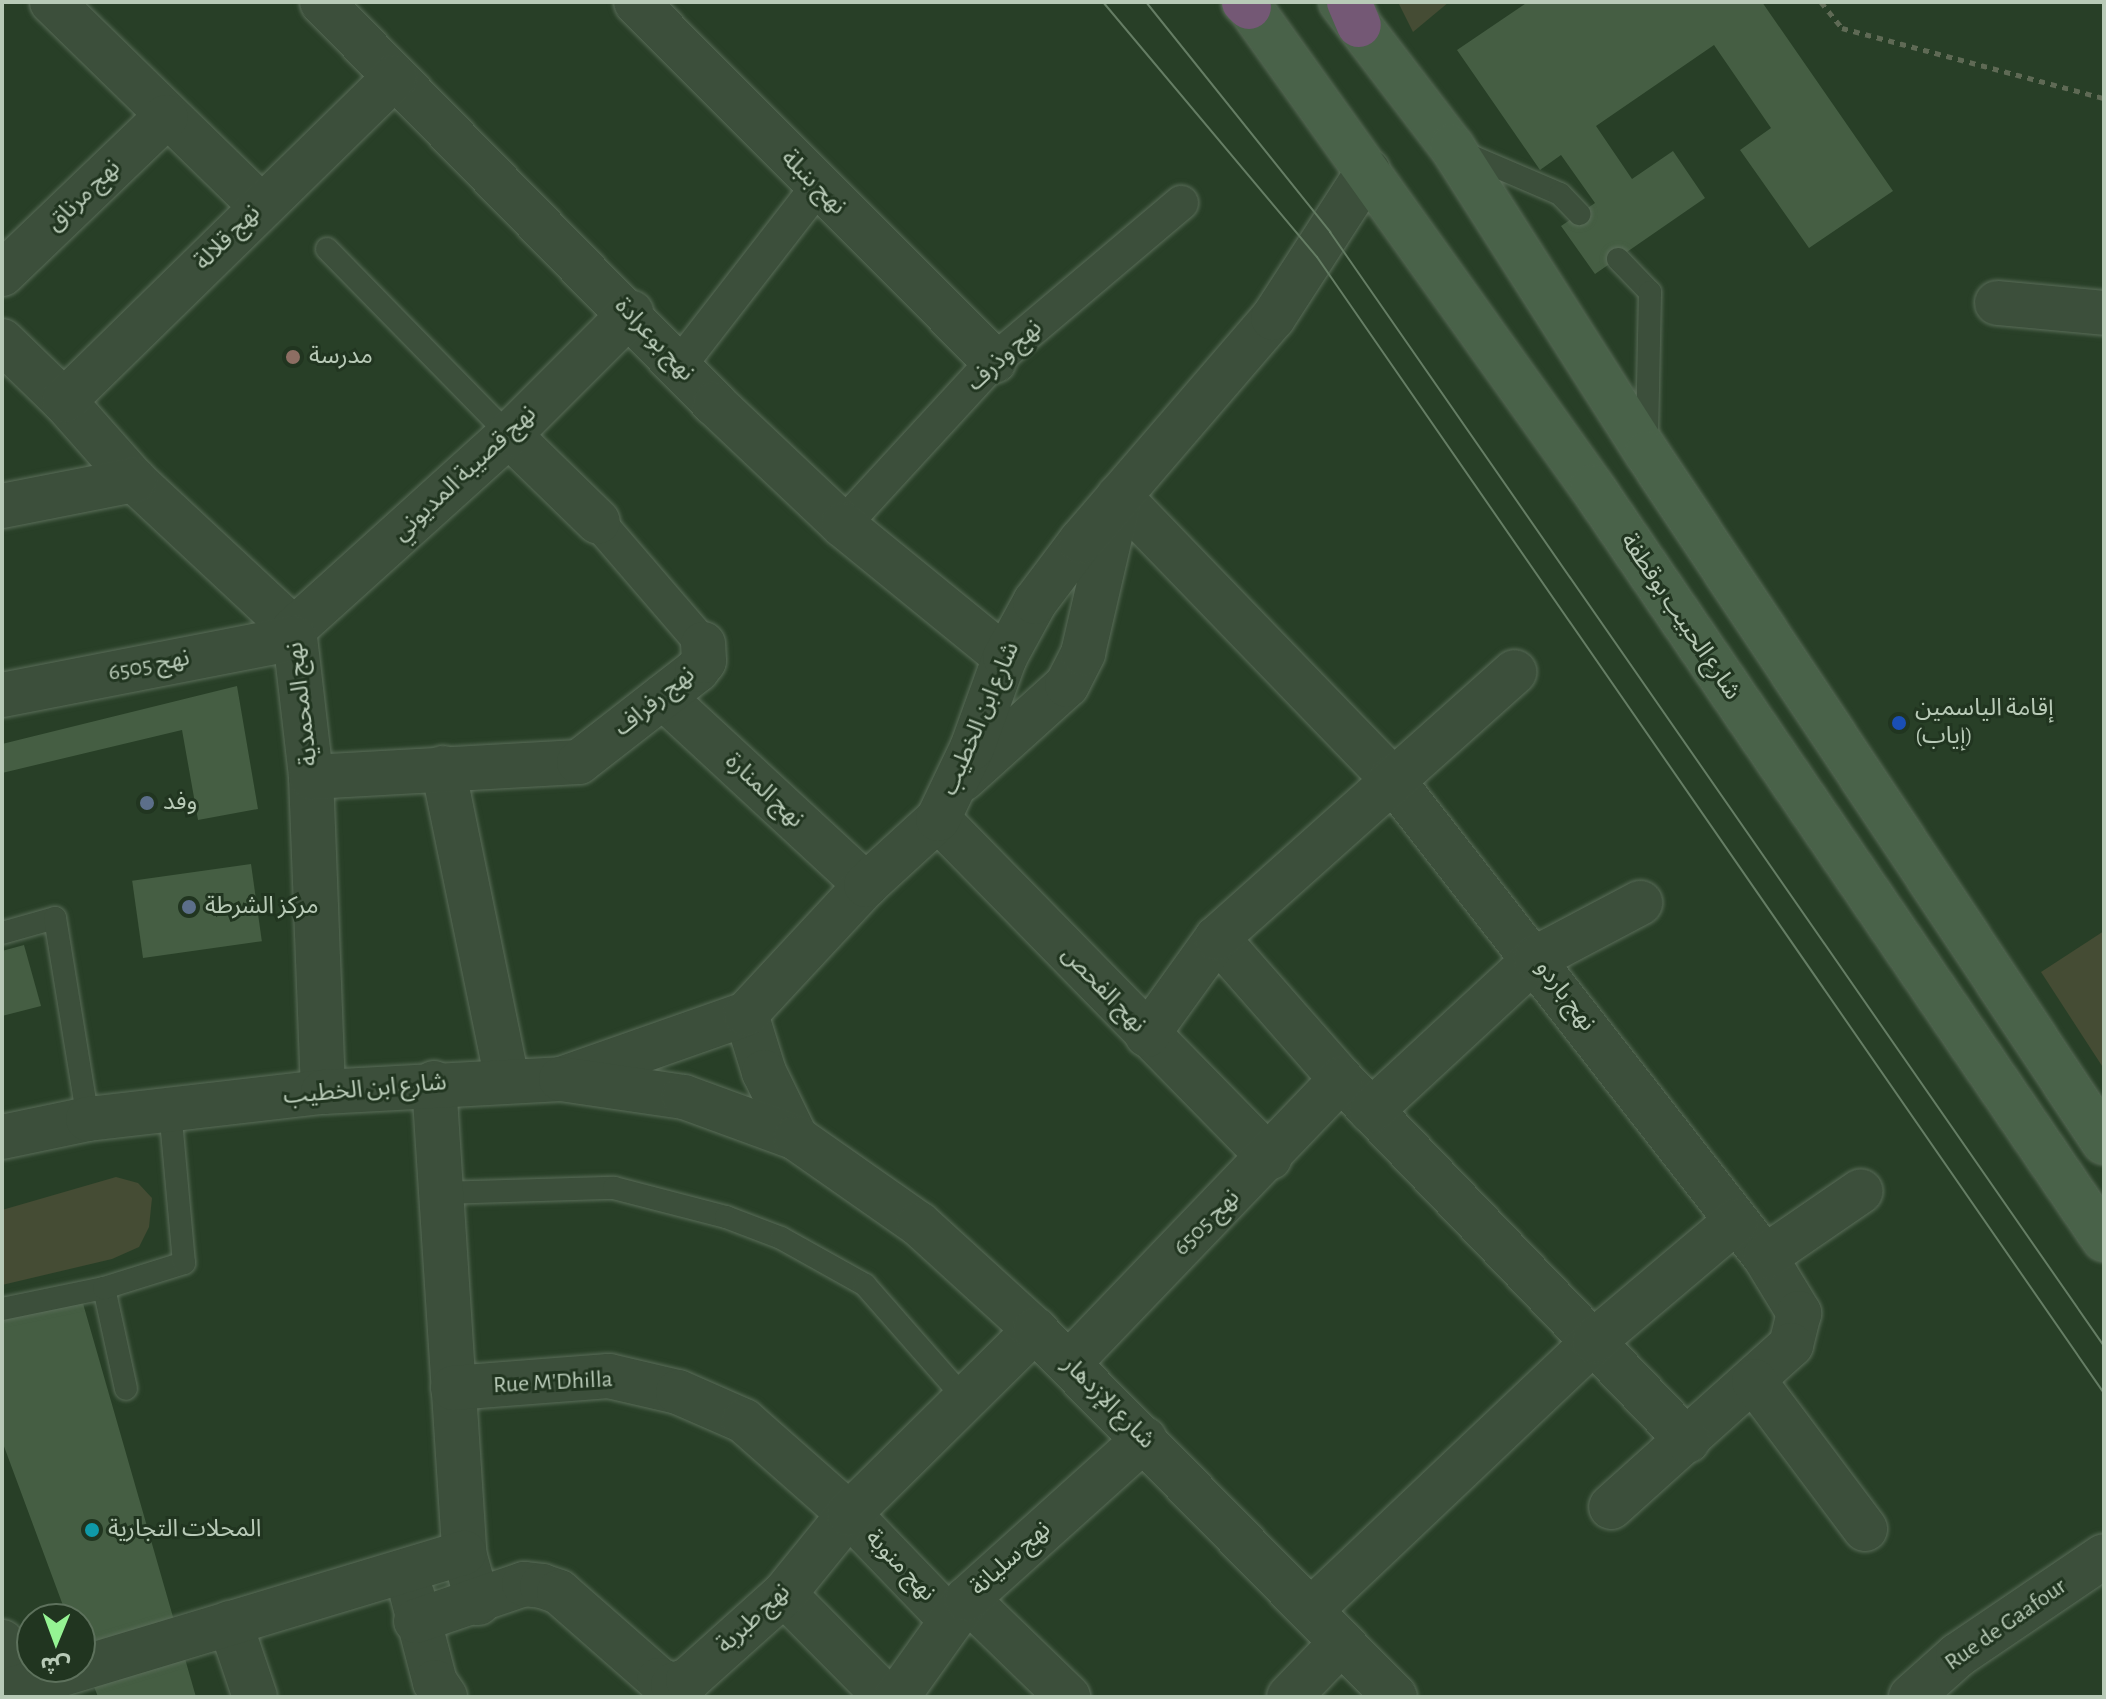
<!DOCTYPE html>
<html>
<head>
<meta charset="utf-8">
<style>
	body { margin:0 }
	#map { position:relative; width:2106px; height:1699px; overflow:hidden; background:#283f27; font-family:"Alegreya Sans","Noto Sans Arabic",sans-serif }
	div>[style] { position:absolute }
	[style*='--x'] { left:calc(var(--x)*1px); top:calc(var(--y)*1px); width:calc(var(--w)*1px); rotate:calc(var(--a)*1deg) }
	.green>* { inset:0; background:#454c34 }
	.building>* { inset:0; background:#455e43; transform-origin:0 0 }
	.path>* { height:5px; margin-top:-2.5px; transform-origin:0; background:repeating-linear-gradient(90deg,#5f6a55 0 6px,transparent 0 12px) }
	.roads { filter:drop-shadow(0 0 2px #5a6d59) drop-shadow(0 0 2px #5a6d59) }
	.service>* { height:22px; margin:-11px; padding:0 11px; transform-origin:11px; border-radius:11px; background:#3c4f3b }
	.pedestrian>* { height:34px; margin:-17px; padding:0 17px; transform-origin:17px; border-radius:17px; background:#3c4f3b }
	.minor>* { height:44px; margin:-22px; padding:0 22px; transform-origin:22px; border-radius:22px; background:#3c4f3b }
	.tertiary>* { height:44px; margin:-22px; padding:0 22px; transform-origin:22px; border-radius:22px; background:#3c4f3b }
	.secondary>* { height:44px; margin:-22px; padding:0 22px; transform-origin:22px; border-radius:22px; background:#496249 }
	.motorway>* { height:44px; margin:-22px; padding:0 22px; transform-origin:22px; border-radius:22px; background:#745875 }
	.tram>* { height:2px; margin:-1px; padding:0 1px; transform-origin:1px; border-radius:1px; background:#657d64 }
	.dots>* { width:22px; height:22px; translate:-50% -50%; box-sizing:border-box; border:4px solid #213520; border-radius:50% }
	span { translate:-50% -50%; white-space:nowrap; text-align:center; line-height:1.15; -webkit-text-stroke:6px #213520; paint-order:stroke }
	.street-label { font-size:24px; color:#b8cab7 }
	.poi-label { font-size:24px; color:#b8cab7 }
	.left { translate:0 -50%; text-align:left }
	.frame { position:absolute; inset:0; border:4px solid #b8cab7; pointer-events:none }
	.north { position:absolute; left:16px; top:1603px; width:80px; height:80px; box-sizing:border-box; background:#213520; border:2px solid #5d715c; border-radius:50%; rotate:181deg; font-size:22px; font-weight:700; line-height:32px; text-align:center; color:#b8cab7 }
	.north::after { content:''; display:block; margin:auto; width:28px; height:36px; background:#95f393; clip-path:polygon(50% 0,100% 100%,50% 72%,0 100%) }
</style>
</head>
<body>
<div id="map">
	<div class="green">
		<i style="clip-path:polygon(1398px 2px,1449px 2px,1413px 32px)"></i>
		<i style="clip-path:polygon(2104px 931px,2104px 1069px,2041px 972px)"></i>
		<i style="clip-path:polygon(116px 1177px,138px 1183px,152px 1198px,149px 1227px,139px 1247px,112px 1259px,2px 1285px,2px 1210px)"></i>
	</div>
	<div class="building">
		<i style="clip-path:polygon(1528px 2px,1762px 2px,1893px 191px,1809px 248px,1740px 150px,1771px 128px,1714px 45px,1596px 126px,1632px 179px,1673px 151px,1705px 198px,1595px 274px,1561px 226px,1595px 203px,1561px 155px,1540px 170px,1457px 50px)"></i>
		<i style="clip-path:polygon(237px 686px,258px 809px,198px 820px,182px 730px,2px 773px,2px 744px)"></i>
		<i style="left:251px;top:864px;width:78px;height:120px;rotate:82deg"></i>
		<i style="clip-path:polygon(24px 945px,41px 1006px,2px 1016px,2px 951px)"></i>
		<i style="clip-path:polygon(80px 1293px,196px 1697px,98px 1697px,80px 1650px,80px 1619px,68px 1619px,2px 1441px,2px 1316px)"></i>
	</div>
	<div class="path">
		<i style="--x:1821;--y:2;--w:33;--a:51"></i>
		<i style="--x:1842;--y:28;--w:271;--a:15"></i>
	</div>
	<div class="roads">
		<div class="service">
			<i style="--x:1462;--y:152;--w:107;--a:23.2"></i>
			<i style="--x:1560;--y:194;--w:28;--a:46"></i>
			<i style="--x:327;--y:249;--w:260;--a:45.6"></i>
			<i style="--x:1618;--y:259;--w:46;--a:45.9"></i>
			<i style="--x:1650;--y:292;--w:148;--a:91.2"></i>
			<i style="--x:2;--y:933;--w:55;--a:-15.8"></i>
			<i style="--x:55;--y:918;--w:204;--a:80.7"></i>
			<i style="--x:441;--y:1193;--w:173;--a:-1.7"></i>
			<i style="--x:614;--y:1188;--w:116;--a:14.5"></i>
			<i style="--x:726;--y:1217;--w:59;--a:20.9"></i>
			<i style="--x:781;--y:1238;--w:96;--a:29.2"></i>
			<i style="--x:865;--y:1285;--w:152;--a:48.7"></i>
			<i style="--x:104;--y:1288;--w:103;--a:77.7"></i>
			<i style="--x:2;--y:1309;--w:104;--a:-11.6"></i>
			<i style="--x:104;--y:1288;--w:84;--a:-17.4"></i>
			<i style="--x:184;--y:1263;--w:154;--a:-95.2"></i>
		</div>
		<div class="pedestrian">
			<i style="--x:678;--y:367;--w:227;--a:-52.2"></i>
			<i style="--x:598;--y:522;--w:161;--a:49.3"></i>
			<i style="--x:843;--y:525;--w:223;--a:-47.4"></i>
			<i style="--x:994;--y:361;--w:245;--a:-40.2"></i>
		</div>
		<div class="minor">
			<i style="--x:52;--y:2;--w:291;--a:44.3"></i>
			<i style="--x:322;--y:2;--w:562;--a:45.65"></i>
			<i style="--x:715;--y:404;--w:176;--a:43.4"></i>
			<i style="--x:843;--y:525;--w:209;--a:39.2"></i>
			<i style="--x:636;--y:2;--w:507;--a:45.08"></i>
			<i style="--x:2;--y:274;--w:227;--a:-43.8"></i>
			<i style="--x:1997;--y:303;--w:107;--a:5.3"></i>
			<i style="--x:2;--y:341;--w:86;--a:44.1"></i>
			<i style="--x:64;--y:401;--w:106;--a:48.5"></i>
			<i style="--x:134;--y:480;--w:219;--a:43"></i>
			<i style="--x:294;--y:629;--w:149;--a:83.4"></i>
			<i style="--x:311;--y:777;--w:315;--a:87.8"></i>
			<i style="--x:64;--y:401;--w:463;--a:-44.4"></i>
			<i style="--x:509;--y:435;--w:124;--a:44.3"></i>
			<i style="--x:1119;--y:496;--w:392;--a:46"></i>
			<i style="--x:1391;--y:778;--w:608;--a:52.02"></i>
			<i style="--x:1765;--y:1257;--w:66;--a:58.7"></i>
			<i style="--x:1799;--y:1313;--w:33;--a:104"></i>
			<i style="--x:1791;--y:1345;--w:242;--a:138"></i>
			<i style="--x:2;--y:506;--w:135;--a:-11.1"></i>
			<i style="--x:294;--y:629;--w:290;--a:-42.1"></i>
			<i style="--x:509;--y:435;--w:173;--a:-45"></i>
			<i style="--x:2;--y:695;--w:298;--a:-11"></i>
			<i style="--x:663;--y:697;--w:277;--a:42.8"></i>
			<i style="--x:443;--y:768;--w:318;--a:78.4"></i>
			<i style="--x:311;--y:777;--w:268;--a:-3.2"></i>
			<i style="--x:579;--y:762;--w:150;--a:-37.9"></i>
			<i style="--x:697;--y:670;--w:11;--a:-52"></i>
			<i style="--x:704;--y:661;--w:17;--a:-93"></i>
			<i style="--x:963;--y:779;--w:140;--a:-42.1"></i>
			<i style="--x:1067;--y:685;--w:36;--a:-63"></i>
			<i style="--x:1083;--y:653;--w:155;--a:-76.9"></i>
			<i style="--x:938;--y:819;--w:474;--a:45.6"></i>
			<i style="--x:1217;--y:938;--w:188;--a:48.7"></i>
			<i style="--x:1341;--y:1079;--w:501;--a:46.21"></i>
			<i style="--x:746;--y:1014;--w:61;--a:72.8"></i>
			<i style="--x:764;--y:1072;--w:73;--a:64.1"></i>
			<i style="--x:1147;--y:1035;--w:120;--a:-54.2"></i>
			<i style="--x:1217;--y:938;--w:399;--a:-41.8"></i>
			<i style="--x:561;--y:1079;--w:196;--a:-19.4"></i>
			<i style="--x:746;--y:1014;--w:176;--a:-47.1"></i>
			<i style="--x:866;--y:885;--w:98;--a:-42.5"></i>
			<i style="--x:938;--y:819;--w:79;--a:-64.4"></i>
			<i style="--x:972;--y:748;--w:97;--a:-70.1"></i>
			<i style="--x:1005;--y:657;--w:63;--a:-61.4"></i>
			<i style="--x:1035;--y:602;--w:76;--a:-53"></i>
			<i style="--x:1081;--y:541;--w:294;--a:-49.3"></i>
			<i style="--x:1273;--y:318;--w:175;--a:-57.1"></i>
			<i style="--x:434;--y:1083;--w:471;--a:86.3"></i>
			<i style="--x:464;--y:1553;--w:52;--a:74.4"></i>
			<i style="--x:1371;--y:1111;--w:225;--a:-42.8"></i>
			<i style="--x:1536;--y:958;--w:118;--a:-27.9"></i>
			<i style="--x:1765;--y:1257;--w:116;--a:-34.5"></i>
			<i style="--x:1069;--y:1363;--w:393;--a:-46.2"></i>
			<i style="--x:1754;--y:1381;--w:185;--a:53.1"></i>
			<i style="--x:453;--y:1388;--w:156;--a:-4.4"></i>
			<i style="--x:609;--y:1376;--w:71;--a:13.1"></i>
			<i style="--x:678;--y:1392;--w:72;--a:23.7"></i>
			<i style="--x:744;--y:1421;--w:140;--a:41.5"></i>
			<i style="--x:849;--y:1514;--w:146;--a:46.1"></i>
			<i style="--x:412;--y:1594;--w:91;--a:75.4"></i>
			<i style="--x:435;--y:1682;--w:18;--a:56"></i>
			<i style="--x:784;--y:1594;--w:145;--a:45.3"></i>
			<i style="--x:967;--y:1599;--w:141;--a:44.1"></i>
			<i style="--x:1312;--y:1609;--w:389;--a:-43.5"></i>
			<i style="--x:1594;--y:1341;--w:186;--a:-40.2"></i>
			<i style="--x:416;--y:1621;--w:114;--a:-18.9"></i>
			<i style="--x:524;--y:1584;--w:18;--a:6"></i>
			<i style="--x:542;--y:1586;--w:18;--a:19"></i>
			<i style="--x:559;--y:1592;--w:133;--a:41.3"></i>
			<i style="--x:659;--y:1680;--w:15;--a:20"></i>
			<i style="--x:673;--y:1685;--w:16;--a:-18"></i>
			<i style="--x:688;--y:1680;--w:129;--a:-41.9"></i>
			<i style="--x:784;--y:1594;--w:103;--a:-50.9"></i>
			<i style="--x:849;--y:1514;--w:262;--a:-44.7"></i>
			<i style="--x:230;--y:1623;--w:78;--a:71.3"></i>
			<i style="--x:2;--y:1642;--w:58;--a:72.8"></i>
			<i style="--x:16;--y:1688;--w:468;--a:-16.8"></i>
			<i style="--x:897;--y:1697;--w:120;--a:-54.5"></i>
			<i style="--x:967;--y:1599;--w:239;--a:-42"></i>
			<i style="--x:1289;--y:1697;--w:76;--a:-46.1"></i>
		</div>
		<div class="tertiary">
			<i style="--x:2;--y:1137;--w:88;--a:-11.8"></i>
			<i style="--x:88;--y:1119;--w:237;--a:-6.6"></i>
			<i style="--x:323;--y:1092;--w:238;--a:-3.1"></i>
			<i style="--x:561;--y:1079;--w:124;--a:8.3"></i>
			<i style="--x:684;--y:1097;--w:119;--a:20.1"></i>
			<i style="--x:796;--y:1138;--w:150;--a:35"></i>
			<i style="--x:919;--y:1224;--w:157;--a:42.4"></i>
			<i style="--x:1035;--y:1330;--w:514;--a:45.55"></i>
			<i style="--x:1911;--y:1697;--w:63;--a:-41.8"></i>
			<i style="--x:1958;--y:1655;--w:176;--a:-34.1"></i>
		</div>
		<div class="secondary">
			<i style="--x:1246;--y:2;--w:596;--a:54.5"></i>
			<i style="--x:1592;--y:487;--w:910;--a:55.75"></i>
			<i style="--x:1341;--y:2;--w:183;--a:52.6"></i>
			<i style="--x:1452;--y:147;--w:363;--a:57.5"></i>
			<i style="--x:1647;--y:453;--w:827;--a:56.44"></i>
		</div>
		<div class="motorway">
			<i style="--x:1244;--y:2;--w:7;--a:45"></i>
			<i style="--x:1349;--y:2;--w:25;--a:67"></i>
		</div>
	</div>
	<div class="tram">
		<i style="--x:1103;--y:2;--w:333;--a:50"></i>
		<i style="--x:1317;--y:257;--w:1382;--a:55.29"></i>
		<i style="--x:1146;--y:2;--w:295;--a:51.3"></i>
		<i style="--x:1330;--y:232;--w:1356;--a:55.21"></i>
	</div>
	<div class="dots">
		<i style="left:293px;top:357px;background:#8d6e63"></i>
		<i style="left:1899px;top:723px;background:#1a4fb4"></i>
		<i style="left:147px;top:803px;background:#5c6f8a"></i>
		<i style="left:189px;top:907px;background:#5c6f8a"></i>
		<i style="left:92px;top:1530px;background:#0f9aa8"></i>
	</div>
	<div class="street-label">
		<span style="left:813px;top:183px;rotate:45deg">نهج بنبلة</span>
		<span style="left:84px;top:196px;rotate:-44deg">نهج مرناق</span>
		<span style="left:228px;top:238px;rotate:-45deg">نهج قلالة</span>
		<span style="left:654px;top:340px;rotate:47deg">نهج بوعرادة</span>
		<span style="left:1005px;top:356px;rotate:-43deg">نهج وذرف</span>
		<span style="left:465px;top:474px;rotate:-43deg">نهج قصيبة المديوني</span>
		<span style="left:1680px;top:617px;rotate:56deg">شارع الحبيب بوقطفة</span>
		<span style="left:149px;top:666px;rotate:-11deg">نهج 6505</span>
		<span style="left:655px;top:702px;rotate:-39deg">نهج رفراف</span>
		<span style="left:303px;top:704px;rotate:-97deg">نهج المحمدية</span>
		<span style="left:981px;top:719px;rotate:-67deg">شارع ابن الخطيب</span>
		<span style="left:764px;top:791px;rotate:43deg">نهج المنارة</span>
		<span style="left:1103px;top:990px;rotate:46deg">نهج الفحص</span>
		<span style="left:1565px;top:996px;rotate:53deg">نهج باردو</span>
		<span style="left:365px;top:1090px;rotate:-5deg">شارع ابن الخطيب</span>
		<span style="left:1207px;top:1223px;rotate:-45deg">نهج 6505</span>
		<span style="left:553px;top:1383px;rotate:-3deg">Rue M'Dhilla</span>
		<span style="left:1108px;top:1403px;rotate:45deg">شارع الإزدهار</span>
		<span style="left:1011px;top:1559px;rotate:-42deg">نهج سليانة</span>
		<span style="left:900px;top:1566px;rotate:46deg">نهج منوبة</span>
		<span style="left:754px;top:1619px;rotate:-43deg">نهج طبربة</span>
		<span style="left:2006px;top:1625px;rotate:-35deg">Rue de Gaafour</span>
	</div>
	<div class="poi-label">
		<span class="left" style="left:309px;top:357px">مدرسة</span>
		<span class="left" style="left:1915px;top:723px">إقامة الياسمين<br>(إياب)</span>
		<span class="left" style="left:163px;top:803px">وفد</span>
		<span class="left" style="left:205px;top:907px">مركز الشرطة</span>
		<span class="left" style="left:108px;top:1530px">المحلات التجارية</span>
	</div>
	<div class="frame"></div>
	<div class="north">ش</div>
</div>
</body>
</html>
